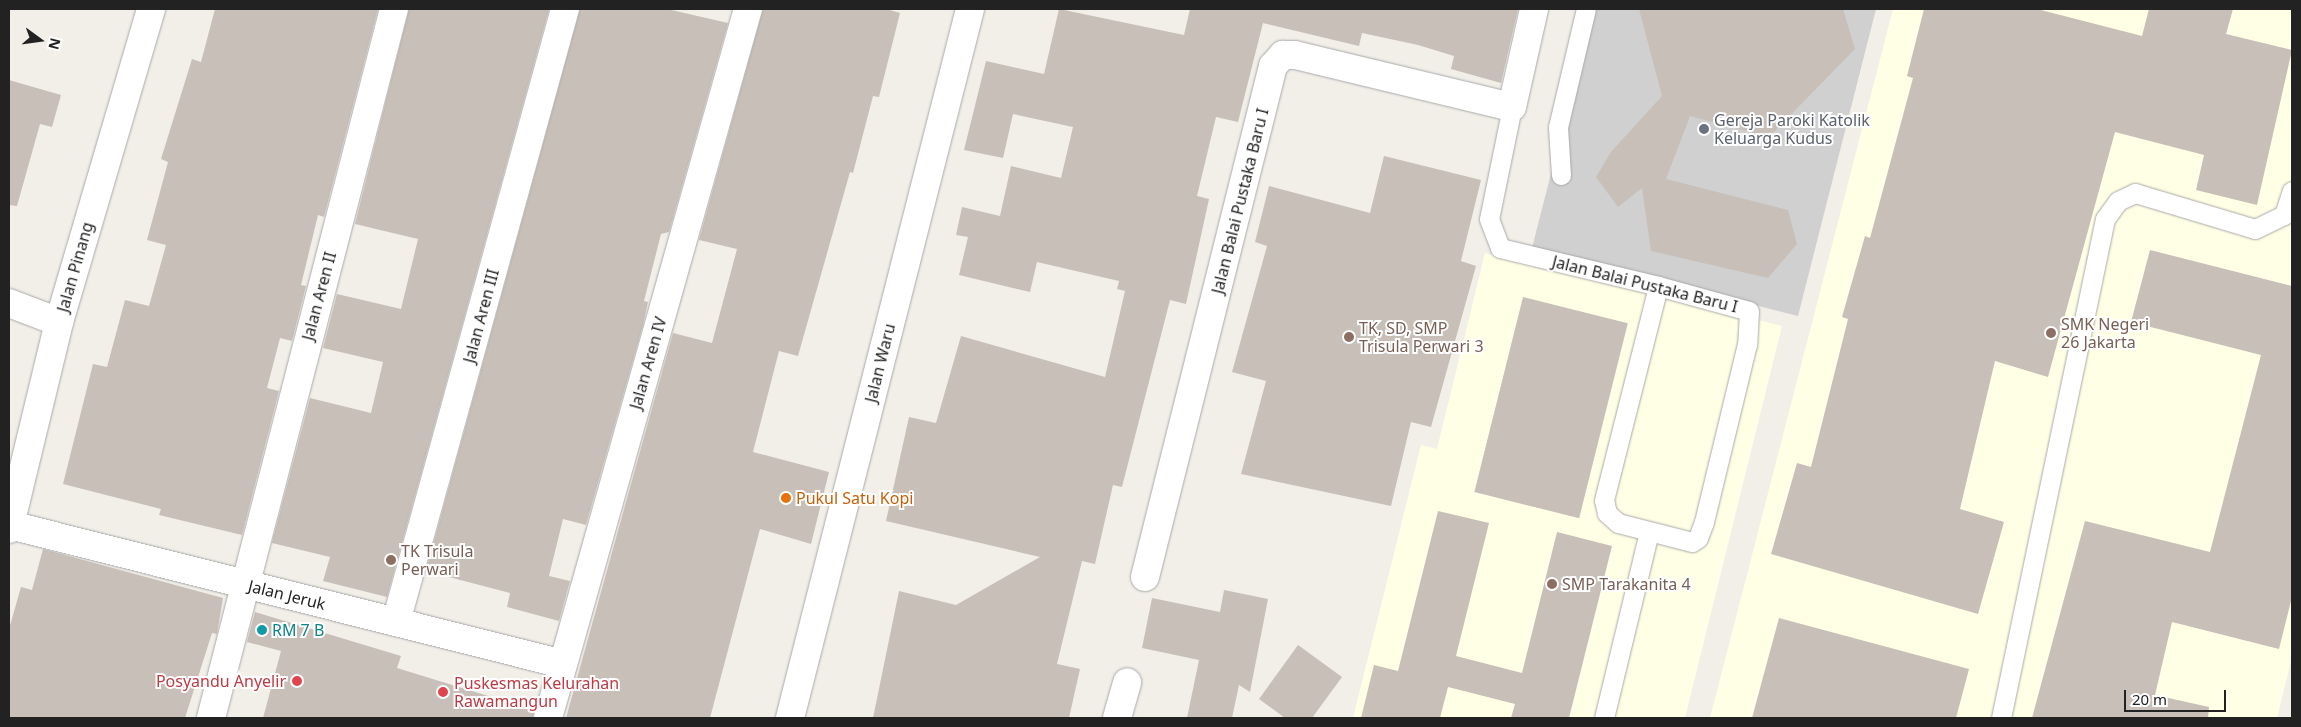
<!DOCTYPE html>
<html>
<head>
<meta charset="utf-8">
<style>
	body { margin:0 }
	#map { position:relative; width:2301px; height:727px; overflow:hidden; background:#f2efe9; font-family:"Noto Sans",sans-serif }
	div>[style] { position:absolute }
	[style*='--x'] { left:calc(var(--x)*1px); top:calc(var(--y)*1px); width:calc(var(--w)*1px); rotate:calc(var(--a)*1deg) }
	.education>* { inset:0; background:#ffffe5 }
	.religious>* { inset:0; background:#d0d0d0 }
	.building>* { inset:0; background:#c7bfb8; transform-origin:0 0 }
	.roads { filter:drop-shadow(0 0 1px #a9a9a9) drop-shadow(0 0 1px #a9a9a9) }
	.service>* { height:19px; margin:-9.5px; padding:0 9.5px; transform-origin:9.5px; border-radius:9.5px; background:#fff }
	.minor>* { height:28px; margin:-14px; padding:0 14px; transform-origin:14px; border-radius:14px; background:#fff }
	.tertiary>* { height:28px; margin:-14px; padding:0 14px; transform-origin:14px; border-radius:14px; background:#fff }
	.dots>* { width:14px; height:14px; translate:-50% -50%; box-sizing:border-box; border:2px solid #fff; border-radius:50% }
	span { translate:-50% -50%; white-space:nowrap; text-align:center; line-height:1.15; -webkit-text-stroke:4px #fff; paint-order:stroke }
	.worship-label { font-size:16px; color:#5b616d }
	.left { translate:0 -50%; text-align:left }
	.street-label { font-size:16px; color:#222 }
	.education-label { font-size:16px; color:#785e54 }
	.food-label { font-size:16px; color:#c56008 }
	.culture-label { font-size:16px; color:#0d838f }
	.health-label { font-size:16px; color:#be3a42 }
	.right { translate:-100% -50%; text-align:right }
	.frame { position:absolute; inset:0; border:10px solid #222; pointer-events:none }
	.north { position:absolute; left:15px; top:15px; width:50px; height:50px; -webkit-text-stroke:4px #fff; paint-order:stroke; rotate:104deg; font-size:14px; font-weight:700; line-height:20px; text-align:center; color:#222 }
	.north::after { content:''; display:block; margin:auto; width:18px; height:22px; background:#222; clip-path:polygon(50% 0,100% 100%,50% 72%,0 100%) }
	.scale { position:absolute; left:2124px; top:690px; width:102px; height:22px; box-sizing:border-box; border:2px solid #222; border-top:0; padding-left:6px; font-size:15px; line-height:18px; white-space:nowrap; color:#222; -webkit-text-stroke:4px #fff; paint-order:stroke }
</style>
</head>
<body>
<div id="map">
	<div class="education">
		<i style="clip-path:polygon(1893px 9px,2292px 9px,2292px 657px,2277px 718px,1710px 718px)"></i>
		<i style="clip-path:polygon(1485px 253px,1782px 326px,1685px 718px,1353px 718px,1421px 445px,1437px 449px)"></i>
	</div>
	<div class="religious">
		<i style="clip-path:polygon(1593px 9px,1876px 9px,1798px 316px,1532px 248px)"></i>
	</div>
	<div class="building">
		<i style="clip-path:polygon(215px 9px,378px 9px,324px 217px,318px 215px,301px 285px,306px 286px,292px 341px,280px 338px,267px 388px,279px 391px,242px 535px,159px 515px,161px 509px,63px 484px,93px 364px,107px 367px,125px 300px,149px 306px,166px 245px,147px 240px,168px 162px,161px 159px,192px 59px,201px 62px)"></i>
		<i style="clip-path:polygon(409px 9px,549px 9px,387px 597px,323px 581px,330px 557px,272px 543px,310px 398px,371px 413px,383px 362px,323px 348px,337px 294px,401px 309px,418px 239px,355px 224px)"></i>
		<i style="clip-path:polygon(580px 9px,667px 9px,728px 23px,669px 232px,661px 234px,644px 301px,648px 302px,643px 325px,586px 525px,563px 519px,549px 576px,570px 581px,559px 621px,507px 607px,510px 593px,426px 571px)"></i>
		<i style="clip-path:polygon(763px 9px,886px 9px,900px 13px,879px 97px,873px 96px,853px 173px,850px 172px,798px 356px,779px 351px,753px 452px,829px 472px,811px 544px,760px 529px,710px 718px,566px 718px,673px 333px,712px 343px,737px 249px,699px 240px)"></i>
		<i style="clip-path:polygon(1059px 9px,1184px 35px,1190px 9px,1518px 9px,1501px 83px,1451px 69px,1454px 56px,1418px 45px,1362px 33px,1359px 46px,1263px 23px,1238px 122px,1216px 117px,1197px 196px,1209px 199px,1186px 304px,1170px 300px,1122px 487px,1113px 485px,1095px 564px,1082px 561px,1057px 664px,1080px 669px,1069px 718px,873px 718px,899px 591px,956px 605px,1040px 557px,886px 521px,909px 417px,936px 423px,961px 336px,1105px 377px,1125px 291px,1117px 289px,1119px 281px,1037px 262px,1030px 292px,959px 275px,968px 237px,956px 235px,962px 207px,1000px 216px,1011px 166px,1061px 178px,1073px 127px,1013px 114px,1003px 158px,964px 150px,986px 61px,1044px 74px)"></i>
		<i style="clip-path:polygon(1639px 9px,1843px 9px,1855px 49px,1769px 137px,1690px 116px,1666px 179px,1788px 210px,1797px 244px,1768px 278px,1651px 251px,1642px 188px,1618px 207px,1596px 177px,1611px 152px,1662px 96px)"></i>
		<i style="clip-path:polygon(1924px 9px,2037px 9px,2142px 36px,2149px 9px,2233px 9px,2226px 34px,2292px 50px,2257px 205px,2196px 190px,2204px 155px,2115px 132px,2048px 377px,1995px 361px,1960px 509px,2004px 522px,1978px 614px,1771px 554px,1797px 463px,1811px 467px,1848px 319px,1842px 317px,1865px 236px,1870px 238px,1913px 78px,1907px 76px)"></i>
		<i style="clip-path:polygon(9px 80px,61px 95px,52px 127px,40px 124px,17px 206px,9px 205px)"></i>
		<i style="clip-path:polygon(1384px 156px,1481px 180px,1461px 261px,1476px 266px,1431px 427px,1411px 422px,1391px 506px,1241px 474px,1266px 381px,1232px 372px,1267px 246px,1255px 242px,1269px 186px,1370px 213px)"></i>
		<i style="clip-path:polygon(2150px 250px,2292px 286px,2292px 597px,2279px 649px,2172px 622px,2155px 695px,2209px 707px,2208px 718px,2032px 718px,2085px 521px,2210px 552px,2261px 355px,2131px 322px)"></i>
		<i style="left:1523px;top:297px;width:108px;height:201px;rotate:14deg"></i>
		<i style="clip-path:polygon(1438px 511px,1489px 523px,1456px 656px,1522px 673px,1557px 532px,1612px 546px,1569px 718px,1511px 718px,1515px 704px,1448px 687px,1440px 718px,1361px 718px,1374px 665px,1398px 671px)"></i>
		<i style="clip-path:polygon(43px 549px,223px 598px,217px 634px,212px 633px,185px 718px,9px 718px,9px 629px,21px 587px,32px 590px)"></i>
		<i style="clip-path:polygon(1224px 590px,1268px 599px,1250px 692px,1239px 685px,1232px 718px,1187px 718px,1199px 660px,1142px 648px,1152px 598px,1220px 612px)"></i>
		<i style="clip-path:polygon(255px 612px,401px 656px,397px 668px,534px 710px,533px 718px,263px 718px,281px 651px,247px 642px)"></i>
		<i style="clip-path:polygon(1779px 618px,1969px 669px,1956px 718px,1752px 718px)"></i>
		<i style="clip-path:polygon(1298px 645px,1342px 677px,1312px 718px,1285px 718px,1259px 699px)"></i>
	</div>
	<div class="roads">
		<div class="service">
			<i style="--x:1512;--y:107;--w:114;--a:101.6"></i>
			<i style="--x:1489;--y:219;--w:31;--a:69"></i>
			<i style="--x:1500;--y:248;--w:163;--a:13.5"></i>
			<i style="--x:1658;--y:286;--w:94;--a:15.4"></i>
			<i style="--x:1749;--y:311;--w:33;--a:93"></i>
			<i style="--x:1747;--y:344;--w:183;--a:103.6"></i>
			<i style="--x:1704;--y:522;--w:17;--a:111"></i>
			<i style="--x:1698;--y:538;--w:7;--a:146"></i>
			<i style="--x:1692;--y:542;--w:76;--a:-165.6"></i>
			<i style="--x:1618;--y:523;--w:15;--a:-138"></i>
			<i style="--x:1607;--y:513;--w:13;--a:-103"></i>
			<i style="--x:1604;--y:500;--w:221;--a:-75.8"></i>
			<i style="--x:1561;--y:175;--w:48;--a:-93.6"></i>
			<i style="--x:1558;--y:127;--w:121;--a:-76.7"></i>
			<i style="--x:1604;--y:718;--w:191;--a:-76.4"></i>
			<i style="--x:2001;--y:718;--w:510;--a:-78.23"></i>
			<i style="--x:2105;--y:219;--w:22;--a:-54"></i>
			<i style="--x:2118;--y:201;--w:19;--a:-25"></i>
			<i style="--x:2135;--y:193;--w:125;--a:16.7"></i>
			<i style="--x:2255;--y:229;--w:32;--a:-26"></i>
			<i style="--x:2284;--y:215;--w:25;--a:-72"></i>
		</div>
		<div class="minor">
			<i style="--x:9;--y:303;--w:53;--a:20.8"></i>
			<i style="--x:10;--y:525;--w:570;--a:14.11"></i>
			<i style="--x:1145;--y:577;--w:527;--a:-75.94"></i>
			<i style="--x:1273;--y:66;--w:15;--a:-48"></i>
			<i style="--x:1283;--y:55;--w:12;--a:0"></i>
			<i style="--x:1295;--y:55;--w:223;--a:13.5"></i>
			<i style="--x:1512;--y:107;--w:100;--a:-77.3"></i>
			<i style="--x:396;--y:622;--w:636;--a:-74.59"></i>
			<i style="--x:211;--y:718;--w:732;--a:-75.53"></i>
			<i style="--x:548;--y:718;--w:737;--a:-74.25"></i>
			<i style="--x:1117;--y:718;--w:37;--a:-74"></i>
		</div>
		<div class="tertiary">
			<i style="--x:9;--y:529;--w:213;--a:-76.4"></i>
			<i style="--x:59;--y:322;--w:326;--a:-73.6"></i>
			<i style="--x:790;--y:718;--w:731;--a:-75.75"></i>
		</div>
	</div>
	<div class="dots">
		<i style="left:1704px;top:129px;background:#6b7280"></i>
		<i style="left:2051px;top:333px;background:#8d6e63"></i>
		<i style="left:1349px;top:337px;background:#8d6e63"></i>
		<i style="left:786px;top:498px;background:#e8710a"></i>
		<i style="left:391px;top:560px;background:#8d6e63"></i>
		<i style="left:1552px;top:584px;background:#8d6e63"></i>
		<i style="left:262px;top:630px;background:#0f9aa8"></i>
		<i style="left:297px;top:681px;background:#e0444e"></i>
		<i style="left:443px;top:692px;background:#e0444e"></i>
	</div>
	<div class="worship-label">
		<span class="left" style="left:1714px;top:129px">Gereja Paroki Katolik<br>Keluarga Kudus</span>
	</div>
	<div class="street-label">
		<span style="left:1240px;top:201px;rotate:-76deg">Jalan Balai Pustaka Baru I</span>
		<span style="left:75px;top:267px;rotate:-74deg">Jalan Pinang</span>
		<span style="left:1645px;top:284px;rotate:14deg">Jalan Balai Pustaka Baru I</span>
		<span style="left:319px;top:296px;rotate:-75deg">Jalan Aren II</span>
		<span style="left:481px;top:316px;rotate:-75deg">Jalan Aren III</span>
		<span style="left:648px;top:363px;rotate:-74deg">Jalan Aren IV</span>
		<span style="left:880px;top:363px;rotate:-76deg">Jalan Waru</span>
		<span style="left:287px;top:595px;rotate:14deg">Jalan Jeruk</span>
	</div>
	<div class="education-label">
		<span class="left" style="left:2061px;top:333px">SMK Negeri<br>26 Jakarta</span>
		<span class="left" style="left:1359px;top:337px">TK, SD, SMP<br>Trisula Perwari 3</span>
		<span class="left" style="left:401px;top:560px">TK Trisula<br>Perwari</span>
		<span class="left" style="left:1562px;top:584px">SMP Tarakanita 4</span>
	</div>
	<div class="food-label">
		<span class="left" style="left:796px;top:498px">Pukul Satu Kopi</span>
	</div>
	<div class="culture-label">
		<span class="left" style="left:272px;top:630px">RM 7 B</span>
	</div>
	<div class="health-label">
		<span class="right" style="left:286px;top:681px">Posyandu Anyelir</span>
		<span class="left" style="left:454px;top:692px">Puskesmas Kelurahan<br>Rawamangun</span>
	</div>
	<div class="frame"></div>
	<div class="north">N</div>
	<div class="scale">20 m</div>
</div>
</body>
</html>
